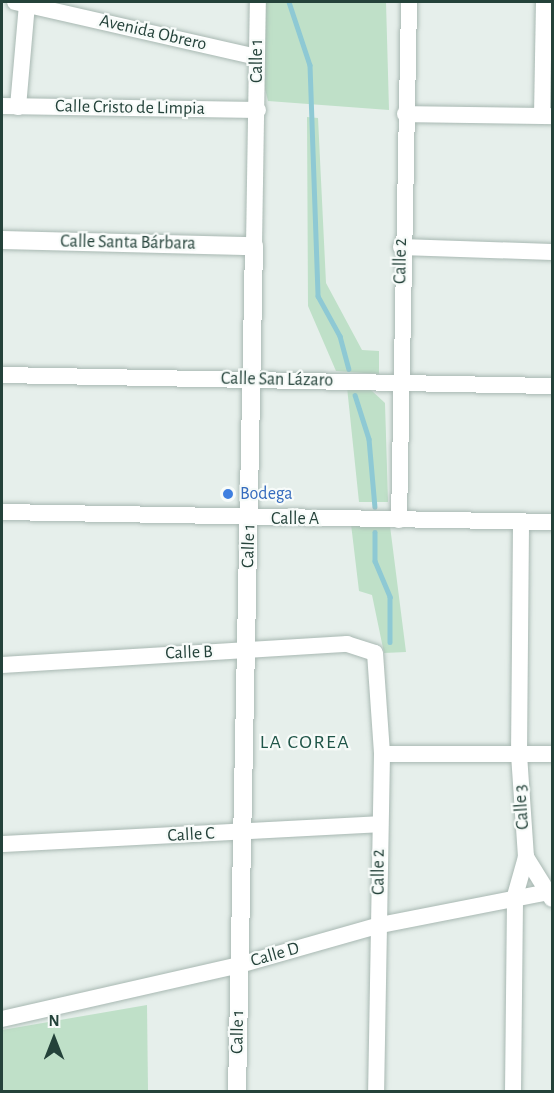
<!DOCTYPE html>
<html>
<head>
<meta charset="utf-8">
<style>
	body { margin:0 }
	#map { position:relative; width:554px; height:1093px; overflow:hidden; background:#e6efeb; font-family:"Alegreya Sans",sans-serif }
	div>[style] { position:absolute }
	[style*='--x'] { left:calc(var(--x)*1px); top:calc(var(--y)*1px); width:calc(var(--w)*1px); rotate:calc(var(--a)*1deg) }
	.green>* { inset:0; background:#bfe0c8 }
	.stream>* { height:4.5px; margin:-2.25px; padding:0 2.25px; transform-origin:2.25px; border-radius:2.25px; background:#8ec9d4 }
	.roads { filter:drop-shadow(0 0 2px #a8b8b2) drop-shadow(0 0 2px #a8b8b2) }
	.minor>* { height:16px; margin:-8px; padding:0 8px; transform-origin:8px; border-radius:8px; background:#fff }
	.tertiary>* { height:18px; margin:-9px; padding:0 9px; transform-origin:9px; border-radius:9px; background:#fff }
	.dots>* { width:16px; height:16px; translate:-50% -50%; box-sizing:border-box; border:3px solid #f7fbf9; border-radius:50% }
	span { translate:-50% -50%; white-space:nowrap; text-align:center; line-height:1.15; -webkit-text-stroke:4.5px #f7fbf9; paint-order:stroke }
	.street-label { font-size:18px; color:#24423a }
	.shop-label { font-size:18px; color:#366cbe }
	.left { translate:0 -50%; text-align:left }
	.neighbourhood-label { font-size:20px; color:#1f5548; letter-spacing:1.5px }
	.frame { position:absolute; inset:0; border:3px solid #24423a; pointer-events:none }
	.north { position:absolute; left:24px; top:1009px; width:60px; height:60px; -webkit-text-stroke:4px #f7fbf9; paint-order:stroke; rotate:0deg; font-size:16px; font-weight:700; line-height:24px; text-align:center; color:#24423a }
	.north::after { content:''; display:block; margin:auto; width:21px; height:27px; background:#24423a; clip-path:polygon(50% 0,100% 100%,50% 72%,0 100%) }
</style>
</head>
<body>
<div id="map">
	<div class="green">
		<i style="clip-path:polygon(258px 2px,386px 2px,389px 110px,268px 101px,257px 57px)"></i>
		<i style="clip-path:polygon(307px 117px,318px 118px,326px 283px,362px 350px,379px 351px,379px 374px,336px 371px,308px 306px)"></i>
		<i style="clip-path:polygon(347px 387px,371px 390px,385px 403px,388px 502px,359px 502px)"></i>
		<i style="clip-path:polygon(351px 524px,390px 526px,406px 652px,384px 653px,372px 595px,359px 591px)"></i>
		<i style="clip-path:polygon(147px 1005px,148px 1091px,2px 1091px,2px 1030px)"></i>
	</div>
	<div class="stream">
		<i style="--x:289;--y:2;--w:66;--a:71.6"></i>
		<i style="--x:310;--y:65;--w:231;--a:88"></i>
		<i style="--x:318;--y:296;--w:46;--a:61.2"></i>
		<i style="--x:340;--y:336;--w:34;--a:75"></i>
		<i style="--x:355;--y:395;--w:46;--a:72.3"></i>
		<i style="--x:369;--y:439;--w:68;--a:85"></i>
		<i style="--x:375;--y:532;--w:29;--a:90"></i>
		<i style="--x:375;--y:561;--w:39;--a:67"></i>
		<i style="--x:390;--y:597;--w:45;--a:90"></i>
	</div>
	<div class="roads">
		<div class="minor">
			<i style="--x:15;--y:2;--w:248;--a:12.8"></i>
			<i style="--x:2;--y:106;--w:256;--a:0.9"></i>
			<i style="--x:18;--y:107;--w:103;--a:-85"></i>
			<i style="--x:405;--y:114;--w:147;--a:0.8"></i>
			<i style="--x:542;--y:116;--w:114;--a:-89"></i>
			<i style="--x:254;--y:246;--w:244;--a:-89.1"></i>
			<i style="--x:401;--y:247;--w:151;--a:1.9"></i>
			<i style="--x:2;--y:375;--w:550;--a:1.15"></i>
			<i style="--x:2;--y:512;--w:550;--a:1.04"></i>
			<i style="--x:399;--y:520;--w:518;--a:-88.89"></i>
			<i style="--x:2;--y:665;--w:346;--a:-3.5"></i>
			<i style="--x:347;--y:644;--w:29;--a:18"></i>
			<i style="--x:375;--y:653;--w:101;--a:86"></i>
			<i style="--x:382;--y:754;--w:338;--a:91"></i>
			<i style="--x:382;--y:754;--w:170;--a:0"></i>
			<i style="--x:2;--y:844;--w:378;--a:-3"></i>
			<i style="--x:526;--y:857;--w:49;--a:58.2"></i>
			<i style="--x:2;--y:1019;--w:243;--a:-12.8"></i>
			<i style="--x:239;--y:965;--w:147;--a:-15.8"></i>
			<i style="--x:380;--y:925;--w:171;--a:-11.1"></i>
			<i style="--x:513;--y:1092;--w:196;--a:-89.4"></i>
			<i style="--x:515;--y:896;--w:41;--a:-74.2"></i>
			<i style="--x:526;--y:857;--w:102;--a:-93.9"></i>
			<i style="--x:519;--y:755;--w:233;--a:-89.5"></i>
		</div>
		<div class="tertiary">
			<i style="--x:2;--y:240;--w:252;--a:1.4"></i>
			<i style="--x:254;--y:246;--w:846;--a:91.15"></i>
		</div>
	</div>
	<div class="dots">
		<i style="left:228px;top:494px;background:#3f7fe0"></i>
	</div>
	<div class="street-label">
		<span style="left:153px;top:33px;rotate:13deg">Avenida Obrero</span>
		<span style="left:257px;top:61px;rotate:-90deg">Calle 1</span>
		<span style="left:130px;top:108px;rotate:1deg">Calle Cristo de Limpia</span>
		<span style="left:128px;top:243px;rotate:1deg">Calle Santa Bárbara</span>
		<span style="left:401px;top:261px;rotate:-89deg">Calle 2</span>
		<span style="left:277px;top:380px;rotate:1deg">Calle San Lázaro</span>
		<span style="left:295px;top:519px">Calle A</span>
		<span style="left:249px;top:546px;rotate:-88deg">Calle 1</span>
		<span style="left:189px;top:653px;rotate:-2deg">Calle B</span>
		<span style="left:522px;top:807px;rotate:-94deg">Calle 3</span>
		<span style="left:191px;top:835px;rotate:-3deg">Calle C</span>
		<span style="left:379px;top:872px;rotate:-90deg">Calle 2</span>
		<span style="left:275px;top:955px;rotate:-16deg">Calle D</span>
		<span style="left:238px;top:1032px;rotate:-89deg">Calle 1</span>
	</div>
	<div class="shop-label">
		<span class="left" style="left:240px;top:494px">Bodega</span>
	</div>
	<div class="neighbourhood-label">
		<span style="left:305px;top:742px">LA COREA</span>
	</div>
	<div class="frame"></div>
	<div class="north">N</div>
</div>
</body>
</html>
